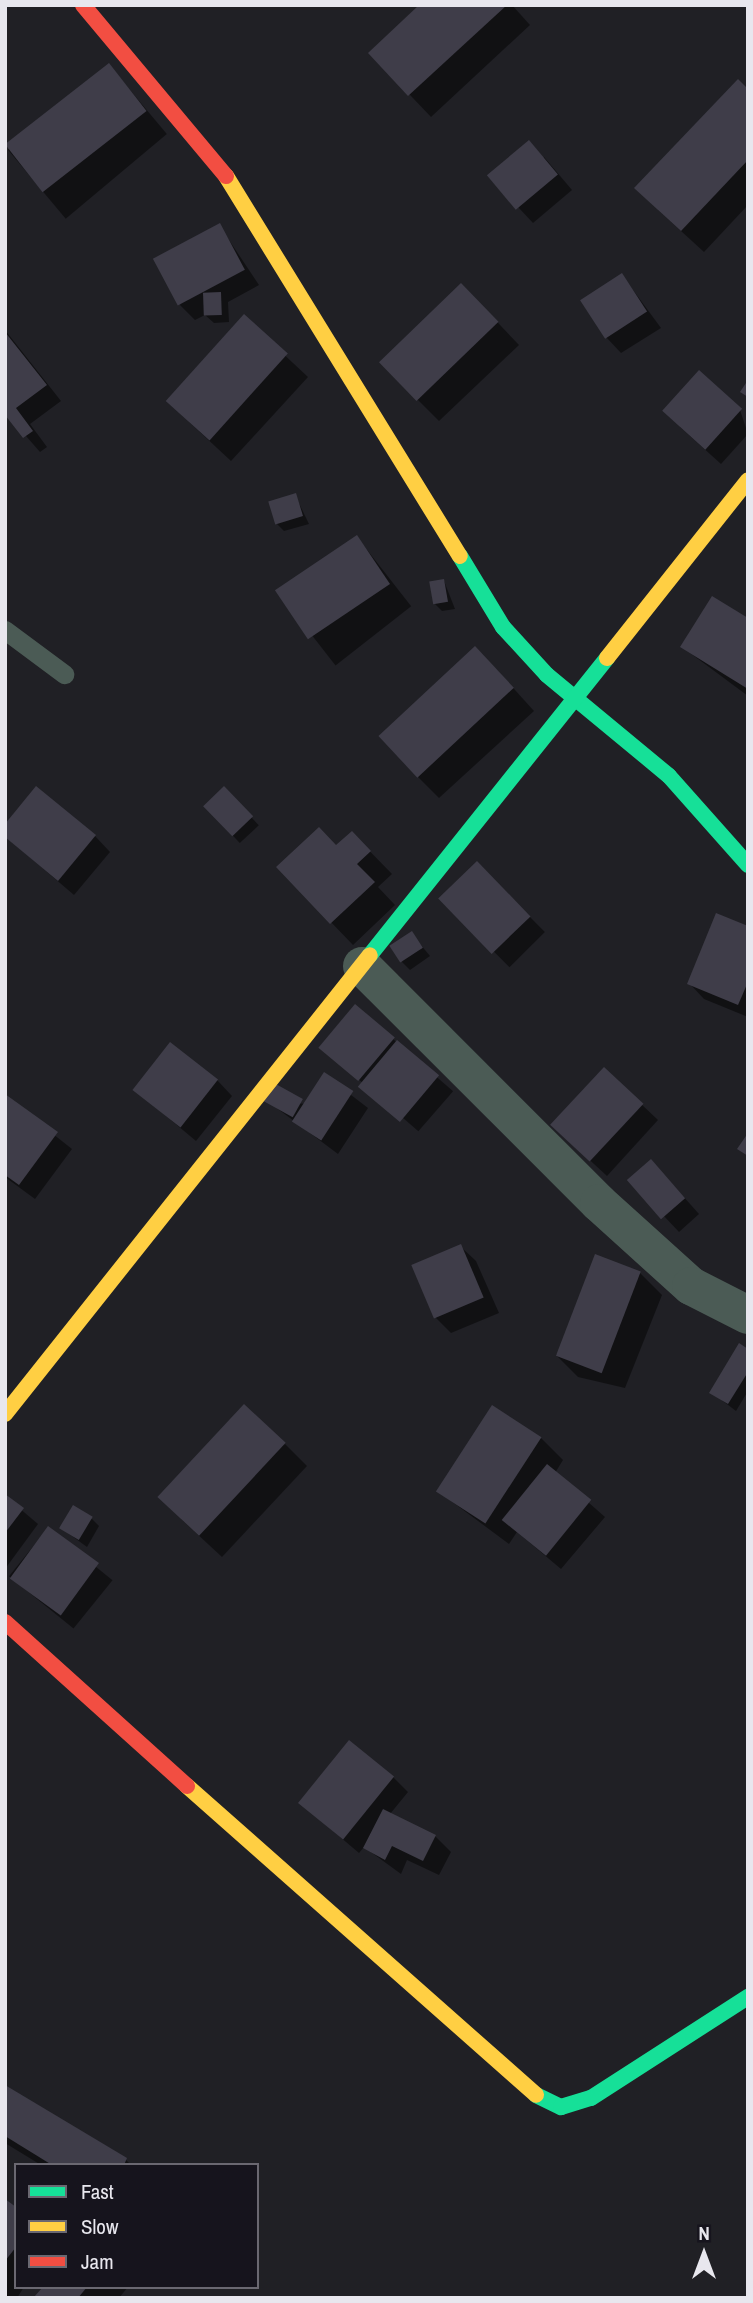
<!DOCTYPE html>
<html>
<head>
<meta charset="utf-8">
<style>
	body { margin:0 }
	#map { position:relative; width:753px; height:2303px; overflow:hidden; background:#202025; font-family:"Archivo Narrow",sans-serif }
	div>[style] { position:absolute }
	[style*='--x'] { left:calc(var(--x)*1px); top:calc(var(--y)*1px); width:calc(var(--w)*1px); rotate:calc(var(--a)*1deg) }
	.shadow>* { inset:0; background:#0007; transform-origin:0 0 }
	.building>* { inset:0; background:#3f3d49; transform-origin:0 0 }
	.lane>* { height:19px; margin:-9.5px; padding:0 9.5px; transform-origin:9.5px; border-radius:9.5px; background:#4b5b55 }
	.street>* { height:38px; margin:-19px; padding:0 19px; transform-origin:19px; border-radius:19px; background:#4b5b55 }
	.fast>* { height:16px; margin:-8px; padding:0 8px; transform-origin:8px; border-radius:8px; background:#16e098 }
	.slow>* { height:16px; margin:-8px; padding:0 8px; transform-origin:8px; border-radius:8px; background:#ffcf43 }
	.jam>* { height:16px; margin:-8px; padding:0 8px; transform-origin:8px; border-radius:8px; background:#f24e42 }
	span { translate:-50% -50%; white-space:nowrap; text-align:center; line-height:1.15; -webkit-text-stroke:7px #16141d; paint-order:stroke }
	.frame { position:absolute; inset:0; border:7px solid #e8e7ee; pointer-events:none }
	.legend { position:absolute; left:14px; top:2163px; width:245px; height:126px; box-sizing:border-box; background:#16141d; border:2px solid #6a6871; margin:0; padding:9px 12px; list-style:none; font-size:21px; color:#e8e7ee }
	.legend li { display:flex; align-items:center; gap:14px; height:35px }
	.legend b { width:35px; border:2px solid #6a6871 }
	.north { position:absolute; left:669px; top:2219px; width:70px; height:70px; -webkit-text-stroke:5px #16141d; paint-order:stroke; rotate:0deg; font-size:19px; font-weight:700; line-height:28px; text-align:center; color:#e8e7ee }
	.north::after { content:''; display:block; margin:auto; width:24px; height:32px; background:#e8e7ee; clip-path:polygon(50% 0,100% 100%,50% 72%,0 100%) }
</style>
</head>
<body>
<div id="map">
	<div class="shadow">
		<i style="clip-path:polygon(422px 5px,512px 5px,530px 25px,431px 117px,370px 53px)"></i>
		<i style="left:109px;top:65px;width:90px;height:132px;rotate:50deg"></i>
		<i style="clip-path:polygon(748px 91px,748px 205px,704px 252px,658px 210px)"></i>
		<i style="clip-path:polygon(544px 157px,572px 190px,533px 223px,518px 207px)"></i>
		<i style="clip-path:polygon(219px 225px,259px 285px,228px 302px,229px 322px,214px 323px,205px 315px,195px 320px,180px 305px)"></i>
		<i style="clip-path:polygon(622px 275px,661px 328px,621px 353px,606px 337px)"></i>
		<i style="clip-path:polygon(483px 307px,519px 345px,439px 421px,417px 399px)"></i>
		<i style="clip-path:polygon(244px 317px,308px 377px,231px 461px,188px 421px)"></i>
		<i style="clip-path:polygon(5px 330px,61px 401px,30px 424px,47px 447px,40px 452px,5px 412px)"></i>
		<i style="clip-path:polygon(740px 410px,748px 434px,721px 464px,680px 427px)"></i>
		<i style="clip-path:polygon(295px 495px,309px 524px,284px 531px,276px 523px)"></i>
		<i style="left:357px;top:537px;width:88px;height:96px;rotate:52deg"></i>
		<i style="clip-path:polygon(444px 581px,455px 609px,442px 611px,435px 604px)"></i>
		<i style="clip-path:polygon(748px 620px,748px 696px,682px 647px)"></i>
		<i style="clip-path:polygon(497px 670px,534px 711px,439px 798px,417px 776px)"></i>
		<i style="left:224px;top:788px;width:51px;height:26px;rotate:47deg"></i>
		<i style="clip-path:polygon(352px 833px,392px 874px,378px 887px,395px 905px,353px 945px,278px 867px,336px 847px)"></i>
		<i style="clip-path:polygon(5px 836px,95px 836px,110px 852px,74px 895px)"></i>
		<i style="left:477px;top:864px;width:96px;height:50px;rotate:45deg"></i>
		<i style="clip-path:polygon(748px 928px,748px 1017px,704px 999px,689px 983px)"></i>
		<i style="clip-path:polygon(411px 933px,430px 956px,410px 970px,402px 962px)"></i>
		<i style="left:355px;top:1006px;width:130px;height:53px;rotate:41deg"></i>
		<i style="clip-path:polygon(604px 1069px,658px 1120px,607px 1176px,567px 1139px)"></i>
		<i style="clip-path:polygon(325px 1075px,368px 1108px,338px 1154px,266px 1100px,306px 1104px)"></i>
		<i style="clip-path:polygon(217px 1080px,232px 1096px,196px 1141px,135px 1090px)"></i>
		<i style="clip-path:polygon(5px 1096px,72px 1149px,35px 1199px,5px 1177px)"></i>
		<i style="clip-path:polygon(666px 1177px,699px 1214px,679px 1232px,630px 1180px)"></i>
		<i style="clip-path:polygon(460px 1246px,476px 1261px,499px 1313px,451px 1333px,436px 1318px)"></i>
		<i style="clip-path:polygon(640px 1273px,662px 1295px,625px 1388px,578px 1377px,556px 1355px)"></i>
		<i style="clip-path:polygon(748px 1351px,748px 1391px,736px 1411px,711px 1392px)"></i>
		<i style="clip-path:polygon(541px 1438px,563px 1460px,555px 1473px,605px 1517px,561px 1569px,517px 1532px,509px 1544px,439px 1492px)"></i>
		<i style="clip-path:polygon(285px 1444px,307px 1466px,222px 1557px,181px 1519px)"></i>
		<i style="clip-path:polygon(5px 1496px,38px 1524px,5px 1569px)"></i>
		<i style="clip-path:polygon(92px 1519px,99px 1526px,87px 1547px,61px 1528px)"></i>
		<i style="left:48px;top:1528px;width:83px;height:62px;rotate:39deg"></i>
		<i style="clip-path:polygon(393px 1777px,408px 1792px,390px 1814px,435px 1836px,451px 1852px,439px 1875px,407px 1860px,401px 1874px,364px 1847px,359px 1853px,300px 1803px)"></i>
		<i style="clip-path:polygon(5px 2087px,126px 2160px,131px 2165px,41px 2165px,5px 2143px)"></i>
		<i style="clip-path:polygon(5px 2201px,16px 2209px,16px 2287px,24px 2287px,17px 2298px,5px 2298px)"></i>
		<i style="clip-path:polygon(45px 2287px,128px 2287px,119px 2298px,36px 2298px)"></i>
	</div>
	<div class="building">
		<i style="clip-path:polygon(419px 5px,507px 5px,408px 96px,368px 53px)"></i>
		<i style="left:109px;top:63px;width:61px;height:132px;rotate:52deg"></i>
		<i style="clip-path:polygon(738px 79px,748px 89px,748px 160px,681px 231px,634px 188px)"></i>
		<i style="left:529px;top:140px;width:45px;height:55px;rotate:50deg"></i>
		<i style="left:220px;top:223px;width:53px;height:76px;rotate:62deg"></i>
		<i style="left:622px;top:273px;width:46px;height:50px;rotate:57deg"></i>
		<i style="left:461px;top:283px;width:54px;height:114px;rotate:46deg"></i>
		<i style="left:221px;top:292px;width:23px;height:18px;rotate:88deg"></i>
		<i style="left:244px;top:314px;width:59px;height:117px;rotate:42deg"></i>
		<i style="clip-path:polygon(5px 332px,47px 385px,16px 408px,33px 431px,23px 438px,5px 415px)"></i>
		<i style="left:699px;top:370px;width:58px;height:55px;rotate:42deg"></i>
		<i style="clip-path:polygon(748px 380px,748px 397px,740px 392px)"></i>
		<i style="left:296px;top:493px;width:24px;height:29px;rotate:73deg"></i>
		<i style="left:357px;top:535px;width:59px;height:99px;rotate:56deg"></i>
		<i style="left:444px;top:579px;width:23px;height:15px;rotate:80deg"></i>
		<i style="clip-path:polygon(712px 596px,748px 618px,748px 689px,680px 647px)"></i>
		<i style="left:475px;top:646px;width:57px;height:132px;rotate:47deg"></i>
		<i style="clip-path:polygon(36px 786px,96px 835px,58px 881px,5px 837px,5px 824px)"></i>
		<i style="left:224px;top:786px;width:42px;height:29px;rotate:46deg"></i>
		<i style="clip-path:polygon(319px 827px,336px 845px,352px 831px,371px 851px,357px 864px,375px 882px,330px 924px,276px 867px)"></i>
		<i style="left:477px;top:861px;width:77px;height:54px;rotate:46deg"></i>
		<i style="clip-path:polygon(716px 913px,748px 926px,748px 982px,738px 1005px,687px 984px)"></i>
		<i style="left:412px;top:931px;width:20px;height:27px;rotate:57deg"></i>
		<i style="left:355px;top:1004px;width:52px;height:57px;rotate:40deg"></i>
		<i style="left:397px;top:1040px;width:55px;height:61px;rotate:40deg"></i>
		<i style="left:170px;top:1042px;width:61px;height:61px;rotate:38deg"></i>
		<i style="left:604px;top:1067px;width:54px;height:79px;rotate:43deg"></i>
		<i style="left:324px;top:1072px;width:35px;height:59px;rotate:33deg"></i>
		<i style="left:274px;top:1083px;width:33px;height:21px;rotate:29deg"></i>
		<i style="clip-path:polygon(5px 1094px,58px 1132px,19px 1185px,5px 1175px)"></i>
		<i style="clip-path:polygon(748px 1133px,748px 1156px,737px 1149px)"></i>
		<i style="left:651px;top:1159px;width:52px;height:32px;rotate:49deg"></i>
		<i style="left:461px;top:1244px;width:58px;height:54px;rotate:67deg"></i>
		<i style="left:595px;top:1254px;width:49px;height:109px;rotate:21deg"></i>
		<i style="clip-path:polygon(739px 1343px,748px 1349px,748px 1372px,728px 1404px,709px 1393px)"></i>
		<i style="left:244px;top:1404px;width:57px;height:127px;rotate:43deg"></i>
		<i style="left:492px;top:1405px;width:59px;height:103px;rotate:33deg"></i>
		<i style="left:547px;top:1464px;width:57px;height:72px;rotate:39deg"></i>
		<i style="clip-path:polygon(5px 1494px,24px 1508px,5px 1533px)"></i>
		<i style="left:73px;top:1505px;width:23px;height:27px;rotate:31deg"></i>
		<i style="left:48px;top:1526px;width:63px;height:65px;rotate:36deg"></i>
		<i style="left:349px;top:1740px;width:58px;height:81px;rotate:39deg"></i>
		<i style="clip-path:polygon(383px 1809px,436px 1835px,423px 1861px,392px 1846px,385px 1860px,363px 1848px)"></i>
		<i style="clip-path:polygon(5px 2085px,127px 2158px,124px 2165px,52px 2165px,5px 2136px)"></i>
		<i style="clip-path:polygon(5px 2199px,16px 2207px,16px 2247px,5px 2261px)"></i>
		<i style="clip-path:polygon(43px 2287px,87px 2287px,78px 2298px,33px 2298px)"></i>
	</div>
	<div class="lane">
		<i style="--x:5;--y:630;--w:74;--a:36.7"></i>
	</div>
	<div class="street">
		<i style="--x:362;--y:966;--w:335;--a:45"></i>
		<i style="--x:599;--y:1203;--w:124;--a:42.1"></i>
		<i style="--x:691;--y:1286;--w:64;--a:27"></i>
	</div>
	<div class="fast">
		<i style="--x:460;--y:556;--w:83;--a:58.8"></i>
		<i style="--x:503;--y:627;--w:65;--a:47.5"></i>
		<i style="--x:547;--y:675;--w:158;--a:39.6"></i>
		<i style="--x:669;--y:776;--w:119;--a:48.4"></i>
		<i style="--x:370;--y:955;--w:380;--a:-51.4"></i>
		<i style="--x:536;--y:2095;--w:28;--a:26"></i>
		<i style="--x:561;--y:2107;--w:31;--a:-17"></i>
		<i style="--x:591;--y:2098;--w:187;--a:-32.8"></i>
	</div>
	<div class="slow">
		<i style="--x:226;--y:176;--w:446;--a:58.4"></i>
		<i style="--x:607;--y:658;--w:227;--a:-51.6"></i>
		<i style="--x:5;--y:1414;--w:586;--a:-51.51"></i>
		<i style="--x:187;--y:1786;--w:466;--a:41.5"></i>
	</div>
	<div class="jam">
		<i style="--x:83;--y:5;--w:223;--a:50.1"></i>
		<i style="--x:5;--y:1622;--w:245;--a:42"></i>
	</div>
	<div class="frame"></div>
	<ul class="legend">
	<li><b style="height:9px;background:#16e098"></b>Fast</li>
	<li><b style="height:9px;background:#ffcf43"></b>Slow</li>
	<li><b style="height:9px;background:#f24e42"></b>Jam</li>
	</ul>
	<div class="north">N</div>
</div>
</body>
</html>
